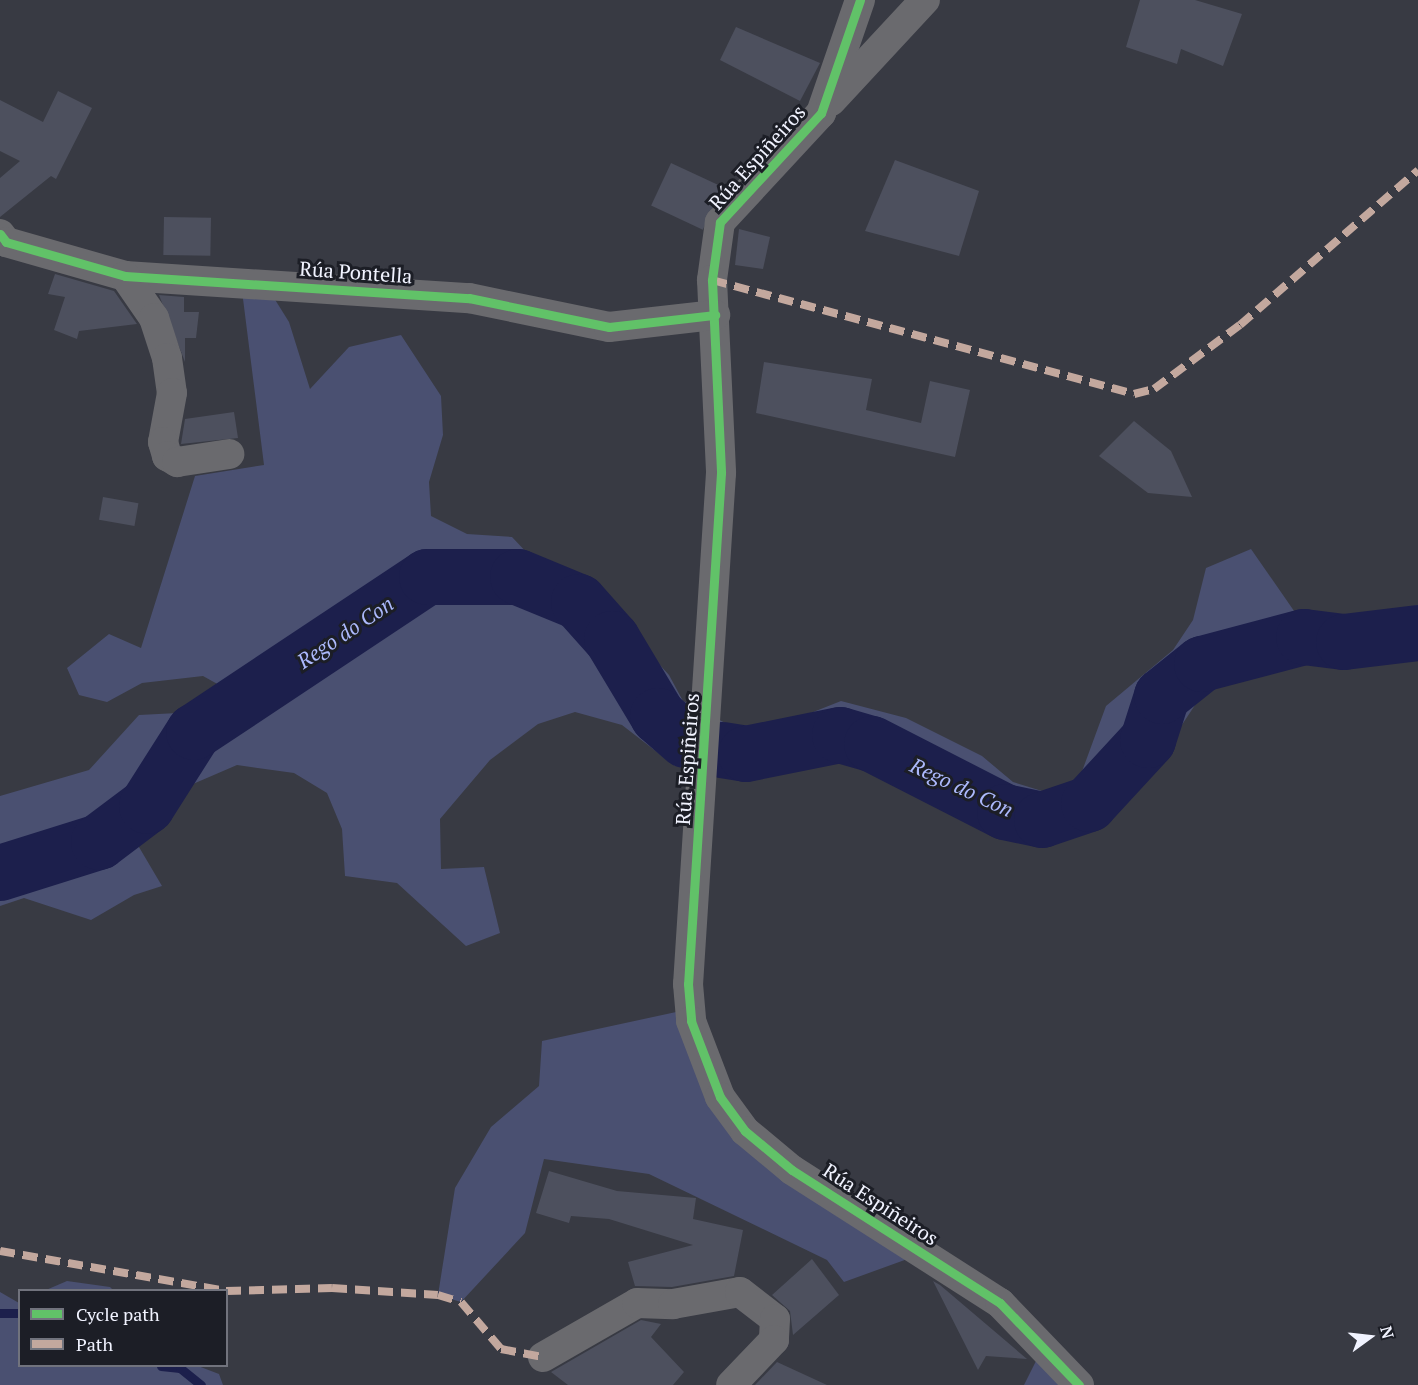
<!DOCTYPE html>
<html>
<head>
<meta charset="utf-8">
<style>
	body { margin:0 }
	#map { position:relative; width:1418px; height:1385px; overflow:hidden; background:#383a43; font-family:"PT Serif",serif }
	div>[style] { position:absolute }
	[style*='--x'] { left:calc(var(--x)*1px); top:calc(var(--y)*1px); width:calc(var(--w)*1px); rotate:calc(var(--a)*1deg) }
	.green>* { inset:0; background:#4a5071 }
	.stream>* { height:9px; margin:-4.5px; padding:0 4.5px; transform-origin:4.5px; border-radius:4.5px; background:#1c1f4c }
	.river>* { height:56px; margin:-28px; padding:0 28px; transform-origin:28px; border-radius:28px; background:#1c1f4c }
	.building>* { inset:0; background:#4d505e; transform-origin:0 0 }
	.street>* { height:30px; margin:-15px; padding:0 15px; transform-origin:15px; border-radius:15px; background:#6a6a6e }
	.quiet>* { height:8px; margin-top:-4px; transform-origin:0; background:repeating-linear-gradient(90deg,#c3a89e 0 15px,transparent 0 23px) }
	.cycleway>* { height:9px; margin:-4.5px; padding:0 4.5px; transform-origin:4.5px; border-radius:4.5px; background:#61c268 }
	span { translate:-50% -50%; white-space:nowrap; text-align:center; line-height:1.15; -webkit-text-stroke:6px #1c1e26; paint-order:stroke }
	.street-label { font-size:20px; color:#f1f3ff }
	.water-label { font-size:21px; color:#acb9fc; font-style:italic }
	.legend { position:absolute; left:18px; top:1289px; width:210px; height:78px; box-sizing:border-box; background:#1c1e26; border:2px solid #71737d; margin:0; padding:8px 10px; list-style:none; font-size:18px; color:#f1f3ff }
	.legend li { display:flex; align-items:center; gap:12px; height:30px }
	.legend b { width:30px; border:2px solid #71737d }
	.north { position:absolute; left:1340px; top:1307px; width:60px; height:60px; -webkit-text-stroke:4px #1c1e26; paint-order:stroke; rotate:75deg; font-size:16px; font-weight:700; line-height:24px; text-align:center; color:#f1f3ff }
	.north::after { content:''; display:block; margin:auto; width:21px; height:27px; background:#f1f3ff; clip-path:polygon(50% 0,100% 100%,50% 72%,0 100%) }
</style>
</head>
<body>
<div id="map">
	<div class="green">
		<i style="clip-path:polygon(241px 283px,269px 290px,289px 322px,310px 389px,349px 347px,401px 335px,441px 396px,443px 435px,429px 482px,431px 516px,467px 534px,512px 537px,549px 576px,596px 595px,669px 675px,683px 701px,733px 727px,793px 720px,841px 701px,906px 718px,982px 756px,1013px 782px,1042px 791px,1077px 785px,1106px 706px,1173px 650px,1193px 620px,1206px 568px,1251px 549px,1301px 621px,1364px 620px,1418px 605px,1418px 654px,1242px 668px,1199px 699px,1160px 758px,1094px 819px,1023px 832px,858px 753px,746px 771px,675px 766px,622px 725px,575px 712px,538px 724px,490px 760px,440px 819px,441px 869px,484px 867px,500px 933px,466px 946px,397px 883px,345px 876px,342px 829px,327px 793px,294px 773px,237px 765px,186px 787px,136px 842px,162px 886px,134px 895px,91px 920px,24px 898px,0 906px,0 796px,89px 770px,139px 715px,197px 712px,221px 686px,203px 676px,142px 683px,107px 702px,79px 695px,67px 668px,109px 634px,141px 648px,195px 476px,264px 465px)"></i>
		<i style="clip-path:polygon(690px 1009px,720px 1097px,924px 1253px,844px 1282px,827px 1260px,649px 1174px,544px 1159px,525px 1233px,461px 1302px,438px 1295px,455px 1188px,491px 1127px,539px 1086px,542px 1041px)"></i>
		<i style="clip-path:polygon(67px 1281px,110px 1287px,113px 1290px,46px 1290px)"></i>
		<i style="clip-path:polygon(0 1292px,19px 1303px,20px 1366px,198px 1366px,219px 1374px,223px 1385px,0 1385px)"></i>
		<i style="clip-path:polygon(1036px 1361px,1079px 1385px,1024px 1385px)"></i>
	</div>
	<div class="stream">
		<i style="--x:0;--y:1313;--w:20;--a:0"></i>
		<i style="--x:161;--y:1366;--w:19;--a:6"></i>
		<i style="--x:180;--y:1368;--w:27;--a:39"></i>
	</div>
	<div class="river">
		<i style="--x:722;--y:750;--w:24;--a:9"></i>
		<i style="--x:746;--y:754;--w:96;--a:-11.4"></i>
		<i style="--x:840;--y:735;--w:33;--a:16"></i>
		<i style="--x:872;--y:744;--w:149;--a:27.1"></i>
		<i style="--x:1005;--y:812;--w:38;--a:12"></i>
		<i style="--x:1042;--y:820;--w:50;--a:-18.8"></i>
		<i style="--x:1089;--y:804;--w:87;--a:-47.3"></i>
		<i style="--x:1148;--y:740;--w:46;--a:-72.3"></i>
		<i style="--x:1162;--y:696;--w:51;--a:-38.7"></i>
		<i style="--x:1202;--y:664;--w:106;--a:-14.8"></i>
		<i style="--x:1304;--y:637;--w:40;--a:7.1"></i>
		<i style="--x:1344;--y:642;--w:75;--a:-6.9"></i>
		<i style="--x:0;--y:873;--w:104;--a:-17.4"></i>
		<i style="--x:99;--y:842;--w:60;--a:-36.9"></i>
		<i style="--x:147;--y:806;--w:88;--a:-57.6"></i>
		<i style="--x:194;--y:732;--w:280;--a:-33.6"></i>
		<i style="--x:427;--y:577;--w:91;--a:0"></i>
		<i style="--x:518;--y:577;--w:66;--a:22.3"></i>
		<i style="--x:579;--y:602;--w:50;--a:48.3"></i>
		<i style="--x:612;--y:639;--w:90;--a:59.1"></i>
		<i style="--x:658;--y:716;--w:37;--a:41"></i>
	</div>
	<div class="building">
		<i style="clip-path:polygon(1140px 0,1195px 0,1242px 14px,1223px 66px,1181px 49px,1177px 64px,1126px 47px)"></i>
		<i style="clip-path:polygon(736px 27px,820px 63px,800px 101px,720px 60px)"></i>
		<i style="clip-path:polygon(58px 91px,92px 108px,56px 179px,51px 176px,0 217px,0 178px,20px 161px,0 151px,0 100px,43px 122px)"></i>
		<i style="clip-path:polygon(895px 160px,979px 191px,959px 256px,865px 231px)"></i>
		<i style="left:671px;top:163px;width:57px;height:47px;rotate:25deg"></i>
		<i style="left:164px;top:217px;width:47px;height:38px;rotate:1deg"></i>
		<i style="clip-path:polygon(739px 229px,770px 237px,763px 269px,735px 265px)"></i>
		<i style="clip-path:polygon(55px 274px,114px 291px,137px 324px,79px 331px,77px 339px,54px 330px,65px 297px,48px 294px)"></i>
		<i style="clip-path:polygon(159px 295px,184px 297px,184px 312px,199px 312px,196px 338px,185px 338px,185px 362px)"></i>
		<i style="clip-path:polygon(764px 362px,872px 379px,866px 410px,921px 423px,930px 381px,970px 390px,955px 457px,756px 413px)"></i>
		<i style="clip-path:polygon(234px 412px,238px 438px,181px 444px,185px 419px)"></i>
		<i style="clip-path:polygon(1134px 421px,1171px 451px,1192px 497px,1148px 493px,1099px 456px)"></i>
		<i style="left:103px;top:497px;width:36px;height:23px;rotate:10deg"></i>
		<i style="clip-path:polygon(549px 1171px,617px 1191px,696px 1198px,693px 1219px,743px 1230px,734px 1276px,672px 1287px,635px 1286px,628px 1262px,693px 1245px,609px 1219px,571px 1216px,569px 1223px,536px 1213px)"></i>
		<i style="clip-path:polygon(812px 1259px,839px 1295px,793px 1335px,790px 1311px,772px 1295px)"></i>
		<i style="clip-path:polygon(933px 1281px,940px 1285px,1027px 1359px,986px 1356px,978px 1370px)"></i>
		<i style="clip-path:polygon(641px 1320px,661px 1324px,651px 1337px,684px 1372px,673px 1385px,568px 1385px,551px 1372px)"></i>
		<i style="clip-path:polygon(777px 1362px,827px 1385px,755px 1385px)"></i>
	</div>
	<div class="street">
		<i style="--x:860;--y:0;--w:120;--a:109"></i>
		<i style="--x:821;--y:113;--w:149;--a:132.8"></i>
		<i style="--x:720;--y:222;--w:59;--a:97.9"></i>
		<i style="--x:712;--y:280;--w:193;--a:87.3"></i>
		<i style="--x:721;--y:473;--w:512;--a:93.69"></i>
		<i style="--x:688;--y:984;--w:37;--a:85"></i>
		<i style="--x:691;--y:1021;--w:81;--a:69.1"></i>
		<i style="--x:720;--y:1097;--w:42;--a:53.7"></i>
		<i style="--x:745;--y:1131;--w:61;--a:39.7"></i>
		<i style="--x:792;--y:1170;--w:247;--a:32.6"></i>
		<i style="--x:1000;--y:1303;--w:114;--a:46.1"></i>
		<i style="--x:831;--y:101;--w:138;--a:-47.1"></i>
		<i style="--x:0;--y:234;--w:10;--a:53"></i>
		<i style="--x:6;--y:242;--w:124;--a:15.9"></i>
		<i style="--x:125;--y:276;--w:345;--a:3.7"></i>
		<i style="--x:469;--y:298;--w:143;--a:11.7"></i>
		<i style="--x:609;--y:327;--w:107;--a:-6.5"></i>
		<i style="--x:125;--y:276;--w:51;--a:55.4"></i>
		<i style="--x:154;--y:318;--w:42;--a:72"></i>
		<i style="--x:167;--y:358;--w:35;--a:82"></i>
		<i style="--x:172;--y:393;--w:50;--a:100.4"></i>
		<i style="--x:163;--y:442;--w:15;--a:74"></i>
		<i style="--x:167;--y:456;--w:12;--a:31"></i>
		<i style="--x:177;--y:462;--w:53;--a:-8.7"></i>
		<i style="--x:543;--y:1357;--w:108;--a:-29.9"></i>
		<i style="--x:637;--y:1303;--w:36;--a:2"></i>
		<i style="--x:673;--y:1304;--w:68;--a:-10.2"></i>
		<i style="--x:740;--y:1292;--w:44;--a:37.6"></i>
		<i style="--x:775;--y:1319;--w:21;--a:93"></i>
		<i style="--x:774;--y:1340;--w:62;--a:133.7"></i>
	</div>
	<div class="quiet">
		<i style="--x:712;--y:280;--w:437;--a:15.1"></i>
		<i style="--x:1134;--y:394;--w:21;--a:-14"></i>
		<i style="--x:1154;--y:389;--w:107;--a:-36.7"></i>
		<i style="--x:1240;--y:325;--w:236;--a:-41"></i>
		<i style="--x:0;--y:1251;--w:225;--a:10"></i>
		<i style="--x:226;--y:1291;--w:106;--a:-1.6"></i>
		<i style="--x:332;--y:1288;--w:106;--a:3.8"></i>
		<i style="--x:438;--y:1295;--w:24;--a:17"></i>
		<i style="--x:461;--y:1302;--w:62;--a:49.6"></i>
		<i style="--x:501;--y:1349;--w:43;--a:10.8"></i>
	</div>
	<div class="cycleway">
		<i style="--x:860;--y:0;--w:120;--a:109"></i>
		<i style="--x:821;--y:113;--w:149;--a:132.8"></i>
		<i style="--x:720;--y:222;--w:59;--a:97.9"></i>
		<i style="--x:712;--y:280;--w:193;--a:87.3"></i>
		<i style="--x:721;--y:473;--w:512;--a:93.69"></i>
		<i style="--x:688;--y:984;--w:37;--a:85"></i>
		<i style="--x:691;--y:1021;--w:81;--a:69.1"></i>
		<i style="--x:720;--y:1097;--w:42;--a:53.7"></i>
		<i style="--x:745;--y:1131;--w:61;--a:39.7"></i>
		<i style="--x:792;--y:1170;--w:247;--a:32.6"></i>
		<i style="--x:1000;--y:1303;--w:114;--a:46.1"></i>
		<i style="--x:0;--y:234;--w:10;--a:53"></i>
		<i style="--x:6;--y:242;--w:124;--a:15.9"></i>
		<i style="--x:125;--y:276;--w:345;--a:3.7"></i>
		<i style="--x:469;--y:298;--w:143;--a:11.7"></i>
		<i style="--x:609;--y:327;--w:107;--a:-6.5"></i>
	</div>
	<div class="street-label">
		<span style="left:757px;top:157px;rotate:-48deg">Rúa Espiñeiros</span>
		<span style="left:356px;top:272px;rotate:4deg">Rúa Pontella</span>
		<span style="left:687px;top:759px;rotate:-86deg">Rúa Espiñeiros</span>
		<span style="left:881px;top:1204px;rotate:33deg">Rúa Espiñeiros</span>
	</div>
	<div class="water-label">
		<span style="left:345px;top:632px;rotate:-34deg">Rego do Con</span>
		<span style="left:962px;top:787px;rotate:25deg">Rego do Con</span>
	</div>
	<ul class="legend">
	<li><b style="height:8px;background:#61c268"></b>Cycle path</li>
	<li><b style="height:8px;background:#c3a89e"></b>Path</li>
	</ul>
	<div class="north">N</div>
</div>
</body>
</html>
